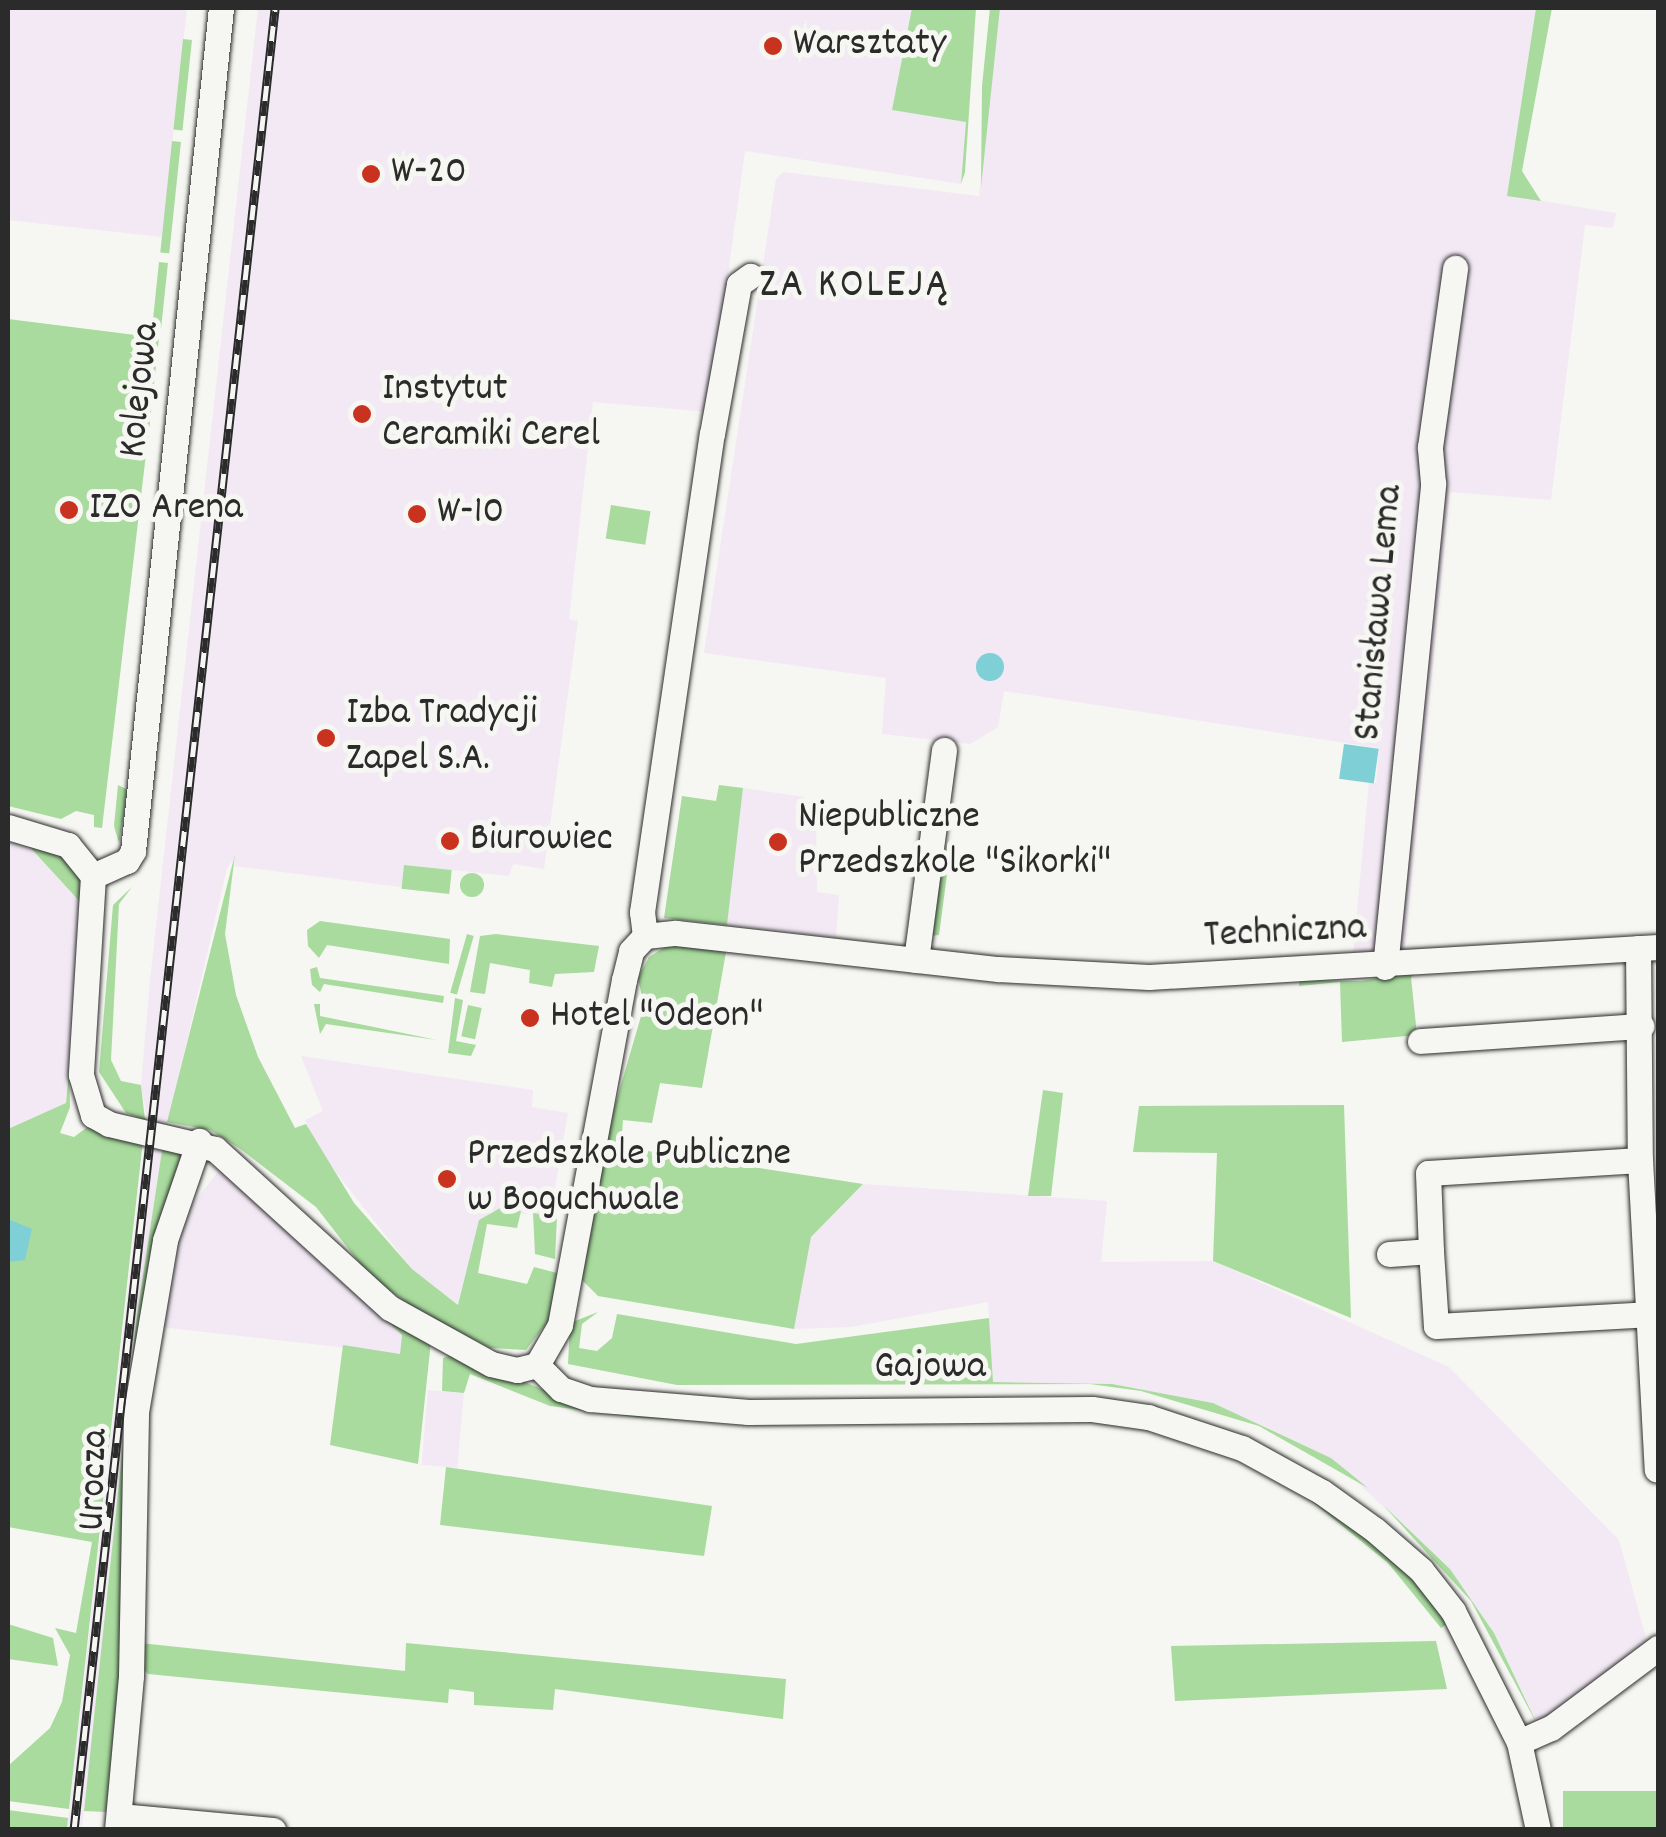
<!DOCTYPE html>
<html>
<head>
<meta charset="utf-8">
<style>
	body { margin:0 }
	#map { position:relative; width:1666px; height:1837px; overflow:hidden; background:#f6f6f2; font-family:Dekko,sans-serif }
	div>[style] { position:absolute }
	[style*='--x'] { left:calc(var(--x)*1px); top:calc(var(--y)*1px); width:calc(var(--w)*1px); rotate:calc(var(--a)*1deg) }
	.built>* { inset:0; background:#f2e9f4; transform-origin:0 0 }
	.green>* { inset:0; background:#a8db9d; transform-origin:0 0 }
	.round { border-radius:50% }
	.water>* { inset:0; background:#7fd0d6; transform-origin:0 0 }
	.roads { filter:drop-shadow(0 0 2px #2b2b2b) drop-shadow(0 0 2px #2b2b2b) }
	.minor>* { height:25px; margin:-12.5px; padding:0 12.5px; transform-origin:12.5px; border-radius:12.5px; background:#f6f6f2 }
	.rail>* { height:9px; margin-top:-4.5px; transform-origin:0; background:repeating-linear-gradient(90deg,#f6f6f2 0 15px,#2b2b2b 0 30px); box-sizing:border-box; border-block:2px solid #2b2b2b }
	.dots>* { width:28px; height:28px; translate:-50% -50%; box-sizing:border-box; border:5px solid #f6f6f2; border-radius:50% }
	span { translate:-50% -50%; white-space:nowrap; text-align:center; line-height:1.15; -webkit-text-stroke:10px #f6f6f2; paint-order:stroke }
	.poi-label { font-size:40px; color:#2b2b2b }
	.left { translate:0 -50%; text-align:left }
	.street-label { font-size:40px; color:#2b2b2b }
	.neighbourhood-label { font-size:42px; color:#2b2b2b; letter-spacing:2.5px }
	.frame { position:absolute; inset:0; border:10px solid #2b2b2b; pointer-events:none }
</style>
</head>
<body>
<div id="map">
	<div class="built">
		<i style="clip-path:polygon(8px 8px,187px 8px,162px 237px,8px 220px)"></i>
		<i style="clip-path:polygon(258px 8px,912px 8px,893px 110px,967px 122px,961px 184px,745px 151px,709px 412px,593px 402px,569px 619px,578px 621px,544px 869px,513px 864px,509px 876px,405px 865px,401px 887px,234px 866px,235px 857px,227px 868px,163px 1144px,137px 1315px,82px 1829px,67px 1830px,147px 1118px,141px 1085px,150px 980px)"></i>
		<i style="clip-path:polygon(1000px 8px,1536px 8px,1508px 195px,1616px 213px,1613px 228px,1585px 225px,1551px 500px,1450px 492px,1405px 949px,1353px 954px,1369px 782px,1376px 783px,1379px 748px,1004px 691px,998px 727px,970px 744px,882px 734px,886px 678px,704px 653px,776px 179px,783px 172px,979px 196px)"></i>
		<i style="clip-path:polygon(743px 788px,804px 797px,800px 819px,816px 822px,817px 892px,839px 895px,836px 937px,727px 925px)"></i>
		<i style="clip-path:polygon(8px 839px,27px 844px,82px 904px,66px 1103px,8px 1129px)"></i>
		<i style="clip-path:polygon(301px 1056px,533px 1090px,532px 1107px,568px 1113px,550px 1216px,490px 1211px,459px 1305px,412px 1269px,320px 1152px,305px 1120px,323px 1111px)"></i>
		<i style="clip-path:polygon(221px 1168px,402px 1335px,400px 1354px,161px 1327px,179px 1221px)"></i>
		<i style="clip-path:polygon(863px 1184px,1107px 1201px,1101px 1262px,1213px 1261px,1449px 1367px,1619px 1540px,1648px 1645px,1538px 1726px,1494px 1633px,1450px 1569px,1331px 1458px,1213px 1403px,1112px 1384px,993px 1382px,988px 1302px,851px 1327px,794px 1329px,810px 1237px)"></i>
		<i style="left:428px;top:1390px;width:36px;height:75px;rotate:5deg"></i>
	</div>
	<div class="green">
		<i style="clip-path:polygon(912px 8px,976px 8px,965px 172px,961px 184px,966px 122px,892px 110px)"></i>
		<i style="clip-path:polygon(990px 8px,1000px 8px,981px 187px,982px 86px)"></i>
		<i style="clip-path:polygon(1536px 8px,1552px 8px,1522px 171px,1541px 201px,1507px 196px)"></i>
		<i style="left:183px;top:39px;width:9px;height:91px;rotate:6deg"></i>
		<i style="left:172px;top:141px;width:9px;height:112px;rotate:6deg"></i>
		<i style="left:159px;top:262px;width:9px;height:65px;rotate:6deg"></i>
		<i style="clip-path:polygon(8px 319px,159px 338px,148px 440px,138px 438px,137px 449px,146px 454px,102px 828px,94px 827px,94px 815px,76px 811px,61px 819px,8px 806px)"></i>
		<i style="left:611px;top:505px;width:40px;height:34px;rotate:9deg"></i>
		<i style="clip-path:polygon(118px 785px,128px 790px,119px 843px,114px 826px)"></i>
		<i style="clip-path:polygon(719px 785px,743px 788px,727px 925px,664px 918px,682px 796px,716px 801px)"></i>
		<i style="clip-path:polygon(27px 844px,53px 846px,82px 880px,82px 904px)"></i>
		<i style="clip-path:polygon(946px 844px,950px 852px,939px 935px,931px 936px)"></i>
		<i style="clip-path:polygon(235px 854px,225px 934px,236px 995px,258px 1057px,295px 1128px,306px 1124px,354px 1203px,412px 1269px,458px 1305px,479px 1220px,502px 1207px,521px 1211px,517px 1228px,487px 1224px,478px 1273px,527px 1284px,534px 1267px,557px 1273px,549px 1320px,526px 1350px,490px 1348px,412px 1307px,368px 1274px,316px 1207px,239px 1148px,210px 1130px,167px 1122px)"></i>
		<i style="left:404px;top:865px;width:48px;height:24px;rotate:6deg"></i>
		<i class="round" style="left:460px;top:873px;width:24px;height:24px"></i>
		<i style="clip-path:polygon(132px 887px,119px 904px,111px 1060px,121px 1081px,141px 1085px,145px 1120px,126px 1113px,99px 1072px,113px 905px)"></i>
		<i style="clip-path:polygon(320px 921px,450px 939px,449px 964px,327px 945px,319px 958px,308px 946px,307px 930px)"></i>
		<i style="left:467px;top:934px;width:7px;height:61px;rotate:16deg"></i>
		<i style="clip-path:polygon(496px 934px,599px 946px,594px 972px,555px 974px,552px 987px,529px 983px,530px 970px,490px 963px,485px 994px,470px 992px,480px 936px)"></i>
		<i style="clip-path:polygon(670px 944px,747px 947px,747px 954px,726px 952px,702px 1088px,660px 1083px,652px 1123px,623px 1120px,621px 1147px,863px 1184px,811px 1237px,794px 1329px,598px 1296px,582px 1280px,600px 1157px,644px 1006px,638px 978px,649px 957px)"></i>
		<i style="clip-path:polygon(317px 967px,320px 978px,444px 996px,443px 1003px,324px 984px,320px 992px,312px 985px,310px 969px)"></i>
		<i style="clip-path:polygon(1418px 971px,1411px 977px,1417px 1035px,1342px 1042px,1340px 982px,1299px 986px,1299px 980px,1361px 981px)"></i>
		<i style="clip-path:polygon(455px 998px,463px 1000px,456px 1041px,476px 1045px,471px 1056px,448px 1053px)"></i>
		<i style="clip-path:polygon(314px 1004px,320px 1004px,320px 1016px,437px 1040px,326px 1024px,320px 1034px)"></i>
		<i style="left:468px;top:1005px;width:14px;height:32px;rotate:12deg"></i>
		<i style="clip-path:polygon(69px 1072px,70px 1107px,60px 1133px,74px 1137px,90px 1125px,143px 1140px,69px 1809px,8px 1801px,8px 1766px,50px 1728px,62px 1702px,70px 1655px,55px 1628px,76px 1633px,92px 1542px,8px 1527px,8px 1129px,66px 1103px)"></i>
		<i style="clip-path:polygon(1043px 1090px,1063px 1093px,1051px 1196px,1028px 1196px)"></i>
		<i style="clip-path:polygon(1344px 1105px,1351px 1318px,1213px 1261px,1217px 1153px,1133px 1152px,1139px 1106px)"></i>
		<i style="clip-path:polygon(163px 1144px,182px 1155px,154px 1261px,127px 1643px,106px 1812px,84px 1811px,137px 1315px)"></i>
		<i style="clip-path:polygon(221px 1168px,431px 1341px,418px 1464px,330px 1445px,343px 1345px,400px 1354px,402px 1335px)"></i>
		<i style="clip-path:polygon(533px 1213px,557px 1217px,555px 1259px,535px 1254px)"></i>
		<i style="clip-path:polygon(598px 1312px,582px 1324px,579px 1348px,597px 1351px,612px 1338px,617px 1314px,796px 1344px,989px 1318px,993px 1382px,1112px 1384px,1213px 1403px,1331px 1458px,1368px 1488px,1259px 1426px,1141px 1391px,1090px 1384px,677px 1385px,568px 1364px,570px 1323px)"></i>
		<i style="clip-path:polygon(454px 1354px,577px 1403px,783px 1424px,641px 1418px,550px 1406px,470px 1374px,464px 1393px,442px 1391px,443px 1358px)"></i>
		<i style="clip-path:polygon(1100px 1414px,1247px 1455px,1401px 1561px,1451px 1621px,1441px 1628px,1388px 1563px,1303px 1494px,1245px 1461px,1157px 1431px,1080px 1421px)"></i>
		<i style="clip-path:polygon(446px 1467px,712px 1506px,704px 1556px,440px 1525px)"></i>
		<i style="clip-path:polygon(1384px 1506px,1450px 1569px,1494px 1633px,1538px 1726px,1471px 1601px)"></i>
		<i style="clip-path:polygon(8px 1624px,53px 1638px,58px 1666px,8px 1659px)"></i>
		<i style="clip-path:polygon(1436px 1641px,1447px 1689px,1175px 1701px,1171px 1646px)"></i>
		<i style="clip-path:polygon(140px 1643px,405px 1671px,406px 1643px,786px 1679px,783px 1719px,555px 1689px,553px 1710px,474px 1705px,474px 1692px,449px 1689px,448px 1703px,148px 1674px,139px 1665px)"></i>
		<i style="left:1658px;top:1791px;width:38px;height:95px;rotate:90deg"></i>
		<i style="clip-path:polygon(8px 1810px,68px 1818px,67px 1829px,8px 1829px)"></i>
	</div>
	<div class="water">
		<i class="round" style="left:976px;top:653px;width:28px;height:28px"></i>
		<i style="left:1344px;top:744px;width:35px;height:35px;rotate:8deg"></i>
		<i style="clip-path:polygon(8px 1219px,32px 1229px,25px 1260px,8px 1262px)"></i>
	</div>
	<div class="roads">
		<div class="minor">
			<i style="--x:8;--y:827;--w:63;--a:16.7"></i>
			<i style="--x:68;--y:845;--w:40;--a:51"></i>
			<i style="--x:93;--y:876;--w:199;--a:93.5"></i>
			<i style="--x:81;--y:1075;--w:42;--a:73.3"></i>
			<i style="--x:93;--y:1115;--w:18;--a:29"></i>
			<i style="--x:109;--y:1124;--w:109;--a:13.3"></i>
			<i style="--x:215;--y:1149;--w:236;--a:42.3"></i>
			<i style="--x:390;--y:1308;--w:115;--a:29"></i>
			<i style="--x:491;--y:1364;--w:27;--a:13"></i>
			<i style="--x:517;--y:1370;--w:21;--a:-14"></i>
			<i style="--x:93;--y:876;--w:37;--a:-24"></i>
			<i style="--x:127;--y:861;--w:12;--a:-59"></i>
			<i style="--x:133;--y:851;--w:848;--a:-84.04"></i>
			<i style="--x:645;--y:936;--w:24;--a:-97"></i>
			<i style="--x:642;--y:912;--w:483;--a:-81.7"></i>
			<i style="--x:712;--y:434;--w:152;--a:-79.8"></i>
			<i style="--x:739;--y:284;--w:14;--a:-36"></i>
			<i style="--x:1638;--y:948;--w:212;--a:89.5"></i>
			<i style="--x:1640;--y:1160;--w:310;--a:86.9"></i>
			<i style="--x:916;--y:960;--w:212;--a:-82.4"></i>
			<i style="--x:1385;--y:967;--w:486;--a:-84.3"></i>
			<i style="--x:1433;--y:483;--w:36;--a:-95"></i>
			<i style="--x:1430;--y:447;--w:181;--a:-82"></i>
			<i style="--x:1420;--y:1041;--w:222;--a:-3.9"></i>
			<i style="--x:1640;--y:1160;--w:212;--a:176.5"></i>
			<i style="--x:1428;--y:1173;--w:78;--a:87.8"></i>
			<i style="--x:1431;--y:1251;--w:75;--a:86.2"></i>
			<i style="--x:1436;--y:1326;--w:212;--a:-3.2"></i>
			<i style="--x:1389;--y:1254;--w:42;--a:-4.1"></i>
			<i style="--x:537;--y:1365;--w:46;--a:-60.1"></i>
			<i style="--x:560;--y:1325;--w:351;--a:-79.5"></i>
			<i style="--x:624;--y:980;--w:30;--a:-76"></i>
			<i style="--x:631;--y:951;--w:21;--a:-47"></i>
			<i style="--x:645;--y:936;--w:31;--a:-6"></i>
			<i style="--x:676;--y:933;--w:324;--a:6.4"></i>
			<i style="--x:998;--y:969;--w:151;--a:3"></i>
			<i style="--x:1149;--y:977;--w:510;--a:-3.37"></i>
			<i style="--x:537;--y:1365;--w:34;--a:45"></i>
			<i style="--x:561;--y:1389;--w:31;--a:19"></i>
			<i style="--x:590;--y:1399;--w:159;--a:4.7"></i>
			<i style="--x:748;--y:1412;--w:344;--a:-0.5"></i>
			<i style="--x:1092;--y:1409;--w:57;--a:8.1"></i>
			<i style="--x:1148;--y:1417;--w:99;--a:18.3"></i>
			<i style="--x:1242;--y:1448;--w:91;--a:28.8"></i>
			<i style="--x:1322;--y:1492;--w:65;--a:35.6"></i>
			<i style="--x:1375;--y:1530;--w:61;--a:41"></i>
			<i style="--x:1421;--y:1570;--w:52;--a:52"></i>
			<i style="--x:1453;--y:1611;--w:147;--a:63.3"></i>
			<i style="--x:1519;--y:1742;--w:90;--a:77.8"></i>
			<i style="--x:1519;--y:1742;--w:35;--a:-24"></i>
			<i style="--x:1551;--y:1728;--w:134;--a:-36.8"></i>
			<i style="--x:121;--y:1816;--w:153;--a:5.3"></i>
			<i style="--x:117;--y:1830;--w:155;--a:-84.8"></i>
			<i style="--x:131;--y:1676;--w:264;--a:-88.9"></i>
			<i style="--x:136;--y:1412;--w:174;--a:-80.4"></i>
			<i style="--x:165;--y:1240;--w:105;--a:-71"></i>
		</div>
	</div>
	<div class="rail">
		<i style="--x:74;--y:1830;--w:1833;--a:-83.7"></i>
	</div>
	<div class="dots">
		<i style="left:773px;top:46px;background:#c8321e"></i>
		<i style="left:371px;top:174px;background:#c8321e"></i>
		<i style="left:362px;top:414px;background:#c8321e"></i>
		<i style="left:69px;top:510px;background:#c8321e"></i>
		<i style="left:417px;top:514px;background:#c8321e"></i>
		<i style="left:326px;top:738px;background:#c8321e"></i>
		<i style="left:450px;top:841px;background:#c8321e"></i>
		<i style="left:778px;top:842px;background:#c8321e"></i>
		<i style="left:530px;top:1018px;background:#c8321e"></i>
		<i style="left:447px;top:1179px;background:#c8321e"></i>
	</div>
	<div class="poi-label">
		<span class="left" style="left:793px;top:46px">Warsztaty</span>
		<span class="left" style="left:391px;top:174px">W-20</span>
		<span class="left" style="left:382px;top:414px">Instytut<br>Ceramiki Cerel</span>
		<span class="left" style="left:89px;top:510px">IZO Arena</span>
		<span class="left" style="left:437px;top:514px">W-10</span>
		<span class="left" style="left:346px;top:738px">Izba Tradycji<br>Zapel S.A.</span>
		<span class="left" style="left:798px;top:842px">Niepubliczne<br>Przedszkole "Sikorki"</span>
		<span class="left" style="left:470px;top:841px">Biurowiec</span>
		<span class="left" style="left:550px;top:1018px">Hotel "Odeon"</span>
		<span class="left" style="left:467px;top:1179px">Przedszkole Publiczne<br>w Boguchwale</span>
	</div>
	<div class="street-label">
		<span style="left:142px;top:390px;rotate:-84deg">Kolejowa</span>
		<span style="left:1381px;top:613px;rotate:-85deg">Stanisława Lema</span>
		<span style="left:1285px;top:934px;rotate:-3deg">Techniczna</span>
		<span style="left:930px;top:1369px">Gajowa</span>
		<span style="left:96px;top:1480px;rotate:-88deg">Urocza</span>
	</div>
	<div class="neighbourhood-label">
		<span style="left:855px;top:287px">ZA KOLEJĄ</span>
	</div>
	<div class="frame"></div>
</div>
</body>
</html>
